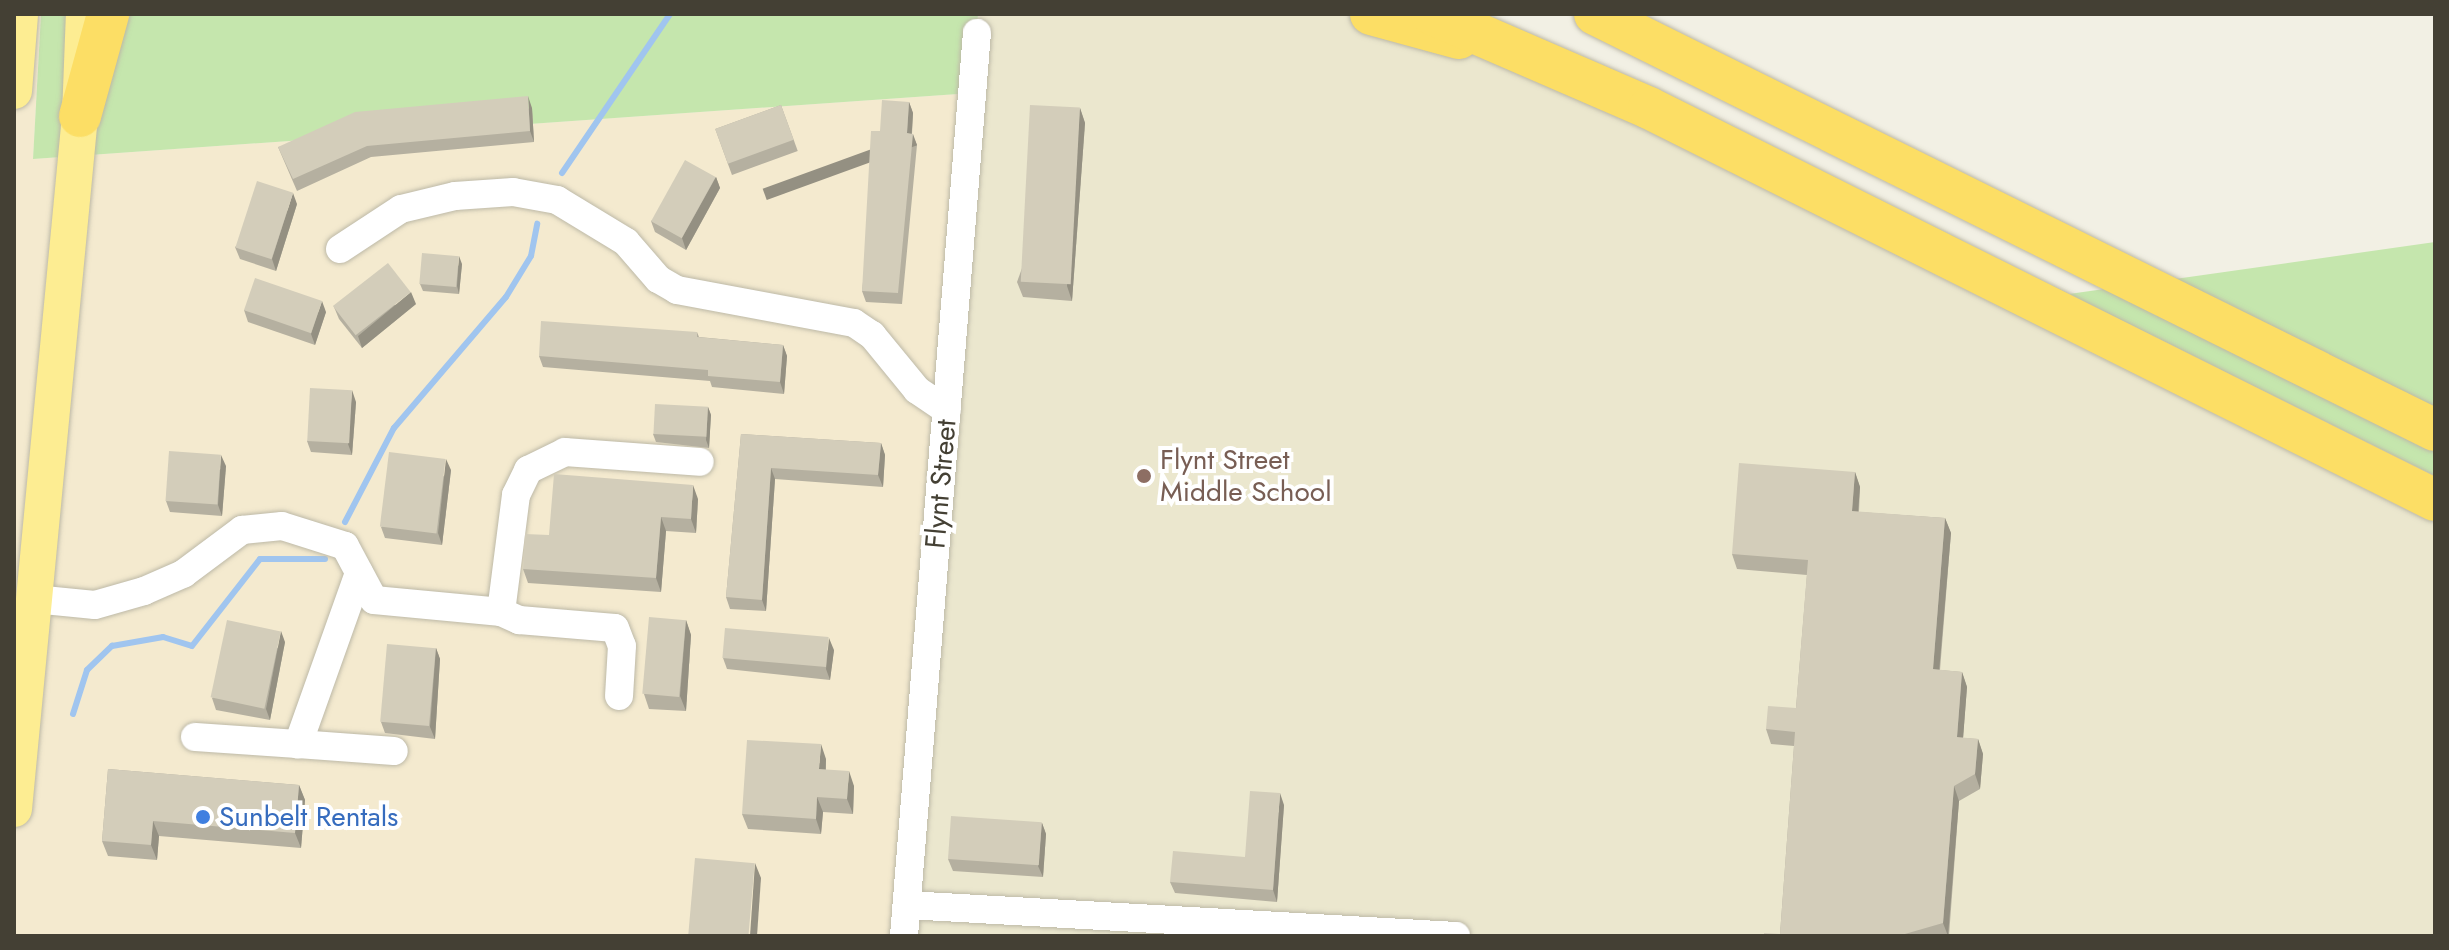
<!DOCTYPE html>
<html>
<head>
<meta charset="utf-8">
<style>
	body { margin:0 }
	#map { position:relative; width:2449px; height:950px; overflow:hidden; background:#f2f0e4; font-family:Jost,sans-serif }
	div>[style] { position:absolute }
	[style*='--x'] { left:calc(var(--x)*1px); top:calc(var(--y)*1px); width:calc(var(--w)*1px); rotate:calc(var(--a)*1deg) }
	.commercial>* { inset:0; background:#f4eacf }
	.education>* { inset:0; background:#ebe7ce }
	.green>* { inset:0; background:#c5e6ad }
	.stream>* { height:6px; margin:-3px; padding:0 3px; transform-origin:3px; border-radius:3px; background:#a0c5ef }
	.roads { filter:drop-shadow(0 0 2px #bdb9a7) drop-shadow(0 0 2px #bdb9a7) }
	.minor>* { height:28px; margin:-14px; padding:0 14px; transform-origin:14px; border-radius:14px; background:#fff }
	.major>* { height:36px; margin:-18px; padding:0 18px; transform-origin:18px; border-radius:18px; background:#fded92 }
	.highway>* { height:42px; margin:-21px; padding:0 21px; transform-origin:21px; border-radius:21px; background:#fcde65 }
	.wall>* { inset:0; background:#b5b0a0; transform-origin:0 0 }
	.shaded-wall>* { inset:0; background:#949082; transform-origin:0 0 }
	.building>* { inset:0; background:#d3cdba; transform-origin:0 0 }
	.dots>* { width:22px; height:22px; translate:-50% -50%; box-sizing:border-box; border:4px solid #fff; border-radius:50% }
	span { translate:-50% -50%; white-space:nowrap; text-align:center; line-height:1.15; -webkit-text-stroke:8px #fff; paint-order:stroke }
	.education-label { font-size:28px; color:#785e54 }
	.left { translate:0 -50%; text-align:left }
	.street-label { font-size:28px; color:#444034 }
	.shop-label { font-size:28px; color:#366cbe }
	.frame { position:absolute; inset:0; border:16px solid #444034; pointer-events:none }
</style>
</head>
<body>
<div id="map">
	<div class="commercial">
		<i style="clip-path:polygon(14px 14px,41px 14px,33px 159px,972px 93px,903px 936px,14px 936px)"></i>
	</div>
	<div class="education">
		<i style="clip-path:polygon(978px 14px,1482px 14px,2242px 376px,2435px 476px,2435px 936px,903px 936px)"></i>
	</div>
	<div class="green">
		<i style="clip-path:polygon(41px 14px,978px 14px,972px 93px,33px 159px)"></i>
		<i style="clip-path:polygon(2435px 242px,2435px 476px,2069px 294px)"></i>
	</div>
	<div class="stream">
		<i style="--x:562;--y:173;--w:192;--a:-55.8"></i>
		<i style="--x:345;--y:522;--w:106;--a:-62.5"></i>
		<i style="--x:394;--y:428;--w:172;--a:-49.5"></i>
		<i style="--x:506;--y:297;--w:48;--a:-58.6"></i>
		<i style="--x:531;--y:256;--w:33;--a:-79"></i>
		<i style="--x:73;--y:714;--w:46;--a:-72.3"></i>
		<i style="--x:87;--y:670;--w:35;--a:-44"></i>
		<i style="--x:112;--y:646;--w:52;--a:-10"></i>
		<i style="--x:163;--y:637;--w:30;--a:17"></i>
		<i style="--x:192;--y:646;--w:110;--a:-52"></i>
		<i style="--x:260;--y:559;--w:65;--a:0"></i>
	</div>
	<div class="roads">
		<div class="minor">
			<i style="--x:340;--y:249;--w:73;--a:-33.3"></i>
			<i style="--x:401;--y:209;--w:56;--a:-13.5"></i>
			<i style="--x:455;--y:196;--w:58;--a:-3.9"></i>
			<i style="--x:513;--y:192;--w:45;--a:10.3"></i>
			<i style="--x:557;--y:200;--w:81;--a:31.3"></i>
			<i style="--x:626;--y:242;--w:49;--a:49.1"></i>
			<i style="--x:658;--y:279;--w:22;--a:30"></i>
			<i style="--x:677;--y:290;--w:180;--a:10.6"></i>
			<i style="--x:854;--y:323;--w:22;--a:34"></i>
			<i style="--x:872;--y:335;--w:71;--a:50.7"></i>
			<i style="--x:917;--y:390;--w:36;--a:34"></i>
			<i style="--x:359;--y:573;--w:182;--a:109.6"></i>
			<i style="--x:298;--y:744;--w:96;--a:4.2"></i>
			<i style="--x:34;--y:599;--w:61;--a:5.6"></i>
			<i style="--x:95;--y:605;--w:51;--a:-15.9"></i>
			<i style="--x:144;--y:591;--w:43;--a:-23.6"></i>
			<i style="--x:183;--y:574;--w:74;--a:-36.7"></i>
			<i style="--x:242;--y:530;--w:40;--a:-5.7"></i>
			<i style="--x:282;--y:526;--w:66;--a:17.6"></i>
			<i style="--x:345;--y:546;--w:61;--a:61.8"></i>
			<i style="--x:374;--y:600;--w:128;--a:5.4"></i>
			<i style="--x:501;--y:612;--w:118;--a:-82.7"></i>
			<i style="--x:516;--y:495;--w:28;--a:-64"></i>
			<i style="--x:528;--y:470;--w:41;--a:-25.9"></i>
			<i style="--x:565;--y:452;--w:135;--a:4.2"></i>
			<i style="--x:501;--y:612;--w:20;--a:24"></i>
			<i style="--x:519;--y:620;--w:96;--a:4.8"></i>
			<i style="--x:615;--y:628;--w:19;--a:69"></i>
			<i style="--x:622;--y:646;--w:50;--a:93.4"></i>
			<i style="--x:195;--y:737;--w:103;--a:3.9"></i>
			<i style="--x:907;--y:905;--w:550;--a:3.23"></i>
			<i style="--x:904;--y:936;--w:906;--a:-85.38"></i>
		</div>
		<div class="major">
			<i style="--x:14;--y:91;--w:77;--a:-85.5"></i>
			<i style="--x:14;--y:809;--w:696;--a:-84.56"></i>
			<i style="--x:80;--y:116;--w:102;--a:-87.8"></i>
		</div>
		<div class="highway">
			<i style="--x:1371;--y:14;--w:91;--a:15.3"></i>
			<i style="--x:1432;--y:14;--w:236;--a:23.4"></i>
			<i style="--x:1649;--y:108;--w:878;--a:26.51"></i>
			<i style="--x:1595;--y:14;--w:937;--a:26.35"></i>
			<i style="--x:80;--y:116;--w:106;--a:-74.6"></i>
		</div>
	</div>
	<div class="wall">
		<i style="clip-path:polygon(909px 102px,913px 113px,912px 134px,917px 145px,902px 304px,866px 302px,862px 291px,880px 131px)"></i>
		<i style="left:781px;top:105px;width:49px;height:70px;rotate:70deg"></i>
		<i style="clip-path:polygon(532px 108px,534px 142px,371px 157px,297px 191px,278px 147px)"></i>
		<i style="clip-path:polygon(1080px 108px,1085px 123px,1072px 301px,1023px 297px,1017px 282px)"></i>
		<i style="clip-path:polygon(716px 177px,720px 188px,686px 250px,655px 232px,651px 221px)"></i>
		<i style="clip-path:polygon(297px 204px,276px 271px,240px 259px,235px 247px)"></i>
		<i style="clip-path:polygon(462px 264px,459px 294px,423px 291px,420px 284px)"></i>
		<i style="clip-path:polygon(416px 304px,362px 348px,339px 319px,334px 307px)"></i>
		<i style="clip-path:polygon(244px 310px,326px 312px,315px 345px,248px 322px)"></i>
		<i style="clip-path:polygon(697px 332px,699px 337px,783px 345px,787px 356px,784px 394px,712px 387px,710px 381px,543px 367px,539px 356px)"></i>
		<i style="clip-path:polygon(356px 402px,352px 455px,311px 452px,307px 441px)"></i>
		<i style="clip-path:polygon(708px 407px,711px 415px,709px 448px,656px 442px,653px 434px)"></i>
		<i style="clip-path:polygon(741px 434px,881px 443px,885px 455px,883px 487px,775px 479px,766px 611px,730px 609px,726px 597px)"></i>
		<i style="clip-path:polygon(226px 466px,222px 516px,170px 512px,166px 501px)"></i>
		<i style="clip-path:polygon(451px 470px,442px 545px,385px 538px,381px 527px)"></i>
		<i style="clip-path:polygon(1855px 472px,1860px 487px,1859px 512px,1945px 518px,1951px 533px,1940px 670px,1962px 672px,1967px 687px,1963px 738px,1978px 739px,1983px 754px,1980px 789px,1959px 801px,1949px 936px,1764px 936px,1780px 934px,1794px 746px,1771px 744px,1766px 729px,1796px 708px,1807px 575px,1737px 569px,1732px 554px)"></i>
		<i style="clip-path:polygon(698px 499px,696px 533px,666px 531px,661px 592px,528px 583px,523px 569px,549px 535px)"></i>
		<i style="clip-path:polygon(686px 620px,691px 635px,686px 711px,649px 709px,644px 694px)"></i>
		<i style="clip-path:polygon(285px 642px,270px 720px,216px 710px,212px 698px)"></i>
		<i style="clip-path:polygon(436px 648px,440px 659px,435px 739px,385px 733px,381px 722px)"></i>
		<i style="clip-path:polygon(834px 650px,830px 680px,727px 669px,723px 658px)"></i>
		<i style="clip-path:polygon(826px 759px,826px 770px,854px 786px,853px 814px,823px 812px,821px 834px,748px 829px,742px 814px)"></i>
		<i style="clip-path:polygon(108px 769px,299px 785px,305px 800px,301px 848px,159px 836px,157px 860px,108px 856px,102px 841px)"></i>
		<i style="clip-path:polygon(1284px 805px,1277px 902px,1175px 893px,1170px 882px,1245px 857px)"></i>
		<i style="clip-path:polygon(1042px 823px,1046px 834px,1043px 877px,953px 871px,948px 859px)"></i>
	</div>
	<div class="shaded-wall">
		<i style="clip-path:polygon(528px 96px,532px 108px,534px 142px,530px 131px)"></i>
		<i style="clip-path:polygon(909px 102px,913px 113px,911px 144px,907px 133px)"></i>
		<i style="clip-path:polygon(1080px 108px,1085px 123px,1072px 301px,1067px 286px)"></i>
		<i style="left:913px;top:134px;width:12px;height:160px;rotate:70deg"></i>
		<i style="clip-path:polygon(716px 177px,720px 188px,686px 250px,682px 238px)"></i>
		<i style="clip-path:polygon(293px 193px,297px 204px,276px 271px,272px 259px)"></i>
		<i style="clip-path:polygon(459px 256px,462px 264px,459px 294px,457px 286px)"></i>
		<i style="clip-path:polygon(411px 292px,416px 304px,362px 348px,358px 336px)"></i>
		<i style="clip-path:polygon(322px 301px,326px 312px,315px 345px,311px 334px)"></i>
		<i style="clip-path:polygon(783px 345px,787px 356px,784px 394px,780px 382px)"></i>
		<i style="clip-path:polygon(352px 390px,356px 402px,352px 455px,348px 444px)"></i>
		<i style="clip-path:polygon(708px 407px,711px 415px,709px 448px,706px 440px)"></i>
		<i style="clip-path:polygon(881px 443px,885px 455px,883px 487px,878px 475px)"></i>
		<i style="clip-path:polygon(221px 455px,226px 466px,222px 516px,218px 505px)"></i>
		<i style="clip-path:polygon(446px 459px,451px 470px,442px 545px,438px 533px)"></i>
		<i style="clip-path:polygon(771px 468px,775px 479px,766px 611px,762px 600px)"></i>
		<i style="clip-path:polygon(1855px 472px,1860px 487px,1857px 526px,1852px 511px)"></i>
		<i style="clip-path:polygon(693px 485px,698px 499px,696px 533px,691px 519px)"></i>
		<i style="clip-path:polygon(661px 517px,666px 531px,661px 592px,656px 578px)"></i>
		<i style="clip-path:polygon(1945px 518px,1951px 533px,1938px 684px,1933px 669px)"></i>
		<i style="clip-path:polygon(686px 620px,691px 635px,686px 711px,680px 696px)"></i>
		<i style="clip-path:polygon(281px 631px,285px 642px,270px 720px,266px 709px)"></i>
		<i style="clip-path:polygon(829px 638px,834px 650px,830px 680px,826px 669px)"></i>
		<i style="clip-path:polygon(436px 648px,440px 659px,435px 739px,430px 727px)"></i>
		<i style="clip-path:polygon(1962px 672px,1967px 687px,1962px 752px,1957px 737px)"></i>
		<i style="clip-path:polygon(1978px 739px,1983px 754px,1980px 789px,1975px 774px)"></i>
		<i style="clip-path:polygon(821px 744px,826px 759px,825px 784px,819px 769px)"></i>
		<i style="clip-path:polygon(849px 771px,854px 786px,853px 814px,847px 799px)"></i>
		<i style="clip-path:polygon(299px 785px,305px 800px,301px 848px,295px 833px)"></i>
		<i style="clip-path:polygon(1954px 786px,1959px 801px,1948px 936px,1943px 923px)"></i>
		<i style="clip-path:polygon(1280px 793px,1284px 805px,1277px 902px,1273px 890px)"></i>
		<i style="clip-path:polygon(817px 797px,823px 812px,821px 834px,816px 819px)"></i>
		<i style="clip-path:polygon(153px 821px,159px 836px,157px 860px,151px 845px)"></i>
		<i style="clip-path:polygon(1042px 823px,1046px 834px,1043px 877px,1038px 866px)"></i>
		<i style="clip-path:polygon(755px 863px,761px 878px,757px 936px,750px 936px)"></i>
	</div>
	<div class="building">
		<i style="clip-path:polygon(528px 96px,530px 131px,367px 146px,293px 179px,278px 147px,355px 112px)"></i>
		<i style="clip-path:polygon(882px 100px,909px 102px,907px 133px,913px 134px,898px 293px,862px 291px,871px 131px,880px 131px)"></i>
		<i style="left:781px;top:105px;width:37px;height:70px;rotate:70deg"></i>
		<i style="left:1030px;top:105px;width:50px;height:177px;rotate:3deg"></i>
		<i style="left:685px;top:160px;width:35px;height:70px;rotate:29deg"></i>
		<i style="left:257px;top:181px;width:38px;height:70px;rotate:18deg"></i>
		<i style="left:422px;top:253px;width:37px;height:31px;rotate:5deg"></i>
		<i style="left:388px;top:263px;width:37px;height:70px;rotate:52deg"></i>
		<i style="left:255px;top:278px;width:71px;height:34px;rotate:19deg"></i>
		<i style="clip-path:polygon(541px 321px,697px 332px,697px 337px,783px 345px,780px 382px,708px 376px,708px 370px,539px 356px)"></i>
		<i style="left:310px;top:388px;width:42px;height:53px;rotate:3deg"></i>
		<i style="left:655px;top:404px;width:53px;height:30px;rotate:3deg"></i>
		<i style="clip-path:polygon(741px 434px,881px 443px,878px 475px,771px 468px,762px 600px,726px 597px)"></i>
		<i style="left:169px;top:451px;width:52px;height:50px;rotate:4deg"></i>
		<i style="left:389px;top:452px;width:57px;height:75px;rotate:7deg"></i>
		<i style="clip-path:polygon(1739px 463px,1855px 472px,1852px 511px,1945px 518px,1933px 669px,1962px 672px,1957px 737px,1978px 739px,1975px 774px,1954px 786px,1943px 923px,1898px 936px,1764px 936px,1764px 933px,1780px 934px,1795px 732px,1766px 729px,1768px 706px,1796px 708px,1808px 560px,1732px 554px)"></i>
		<i style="clip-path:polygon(554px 474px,693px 485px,691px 519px,661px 517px,656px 578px,523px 569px,525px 534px,549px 535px)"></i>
		<i style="left:649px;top:617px;width:37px;height:77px;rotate:5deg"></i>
		<i style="left:227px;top:620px;width:55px;height:79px;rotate:12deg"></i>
		<i style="left:725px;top:628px;width:104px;height:30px;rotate:5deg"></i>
		<i style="left:387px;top:644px;width:49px;height:78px;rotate:5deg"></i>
		<i style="clip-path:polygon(747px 740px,821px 744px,819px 769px,849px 771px,847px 799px,817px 797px,816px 819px,742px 814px)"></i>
		<i style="clip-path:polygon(108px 769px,299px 785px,295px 833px,153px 821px,151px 845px,102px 841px)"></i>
		<i style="clip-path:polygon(1250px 791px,1280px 793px,1273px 890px,1170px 882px,1173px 851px,1245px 857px)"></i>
		<i style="left:951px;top:816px;width:91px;height:43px;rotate:4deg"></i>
		<i style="left:695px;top:858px;width:60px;height:78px;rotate:5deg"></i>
	</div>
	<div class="dots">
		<i style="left:1144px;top:476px;background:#8d6e63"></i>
		<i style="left:203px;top:817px;background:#3f7fe0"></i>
	</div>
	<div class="education-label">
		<span class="left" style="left:1160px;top:476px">Flynt Street<br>Middle School</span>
	</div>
	<div class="street-label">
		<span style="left:941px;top:484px;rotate:-85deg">Flynt Street</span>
	</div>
	<div class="shop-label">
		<span class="left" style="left:219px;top:817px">Sunbelt Rentals</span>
	</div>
	<div class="frame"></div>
</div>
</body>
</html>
